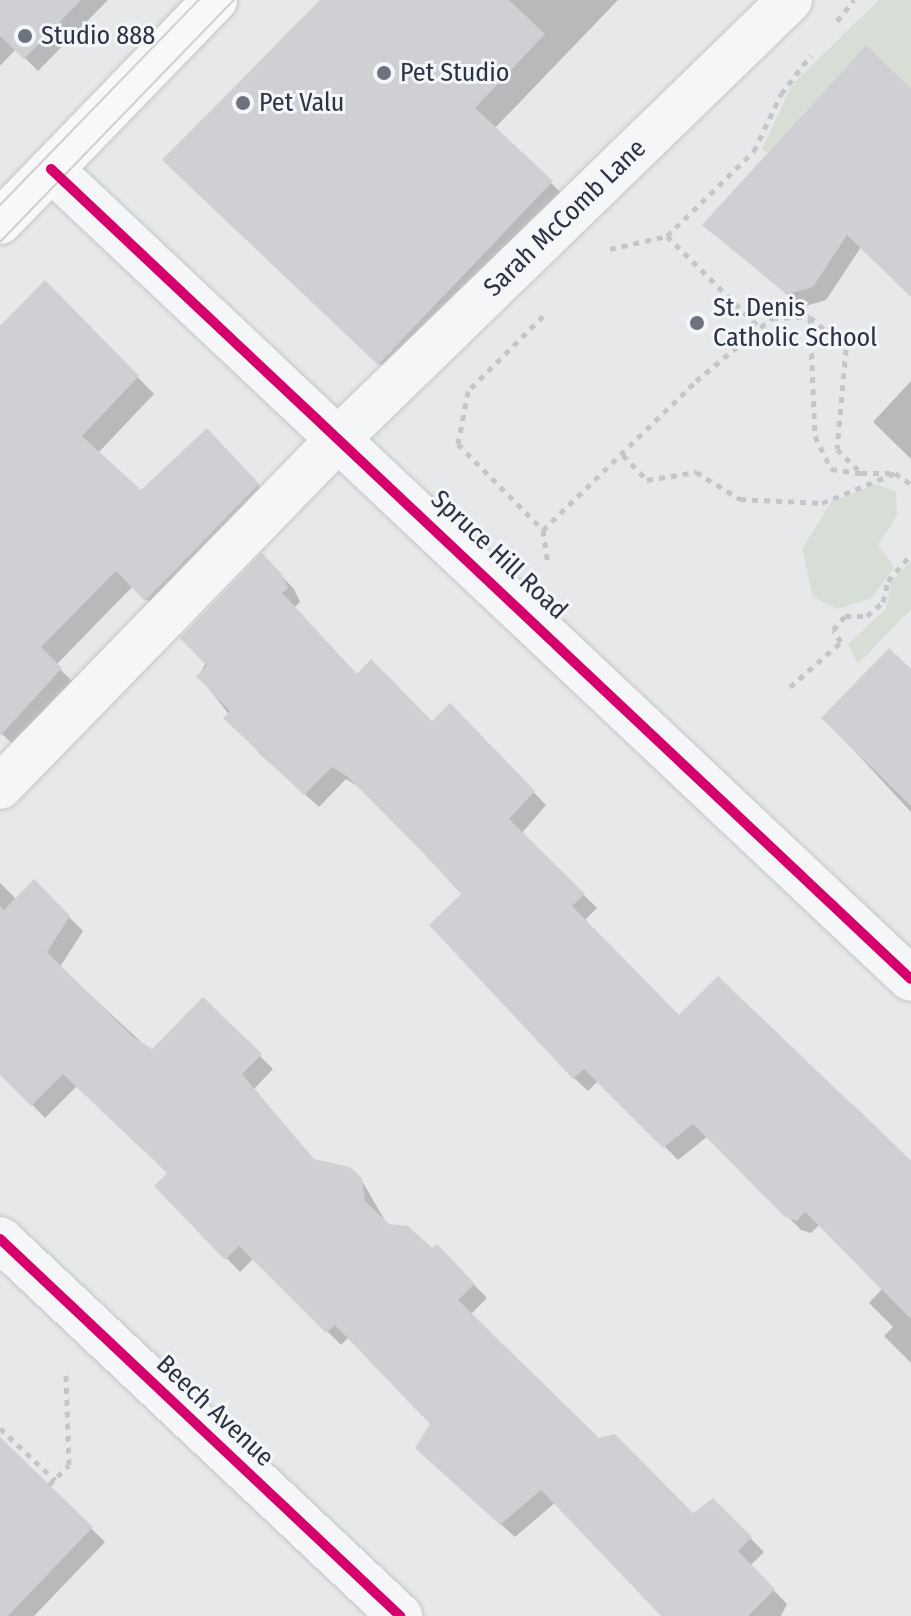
<!DOCTYPE html>
<html>
<head>
<meta charset="utf-8">
<style>
	body { margin:0 }
	#map { position:relative; width:911px; height:1616px; overflow:hidden; background:#e6e8ea; font-family:"Fira Sans Condensed",sans-serif }
	div>[style] { position:absolute }
	[style*='--x'] { left:calc(var(--x)*1px); top:calc(var(--y)*1px); width:calc(var(--w)*1px); rotate:calc(var(--a)*1deg) }
	.green>* { inset:0; background:#d6ded6 }
	.shadow>* { inset:0; background:#0003 }
	.building>* { inset:0; background:#ced0d3 }
	.path>* { height:5px; margin-top:-2.5px; transform-origin:0; background:repeating-linear-gradient(90deg,#c5c6ca 0 6px,transparent 0 12px) }
	.roads { filter:drop-shadow(0 0 2px #c4c6c8) drop-shadow(0 0 2px #c4c6c8) }
	.minor>* { height:44px; margin:-22px; padding:0 22px; transform-origin:22px; border-radius:22px; background:#f5f6f7 }
	.major>* { height:44px; margin:-22px; padding:0 22px; transform-origin:22px; border-radius:22px; background:#f8f8f8 }
	.tram>* { height:2px; margin:-1px; padding:0 1px; transform-origin:1px; border-radius:1px; background:#cecfd2 }
	.cycleway>* { height:10px; margin:-5px; padding:0 5px; transform-origin:5px; border-radius:5px; background:#d6006c }
	.dots>* { width:22px; height:22px; translate:-50% -50%; box-sizing:border-box; border:4px solid #f4f6f9; border-radius:50% }
	span { translate:-50% -50%; white-space:nowrap; text-align:center; line-height:1.15; -webkit-text-stroke:6px #f4f6f9; paint-order:stroke }
	.poi-label { font-size:26px; color:#2b3445 }
	.left { translate:0 -50%; text-align:left }
	.street-label { font-size:26px; color:#2b3445 }
</style>
</head>
<body>
<div id="map">
	<div class="green">
		<i style="clip-path:polygon(879px 0,911px 0,911px 88px,866px 45px,767px 153px,762px 149px,792px 85px)"></i>
		<i style="clip-path:polygon(876px 484px,896px 492px,897px 516px,878px 545px,894px 567px,872px 598px,837px 609px,813px 597px,802px 549px,831px 502px)"></i>
		<i style="clip-path:polygon(911px 561px,911px 609px,858px 664px,848px 644px,886px 609px,891px 582px)"></i>
	</div>
	<div class="shadow">
		<i style="clip-path:polygon(0 0,108px 0,38px 71px,16px 49px,0 66px)"></i>
		<i style="clip-path:polygon(323px 0,618px 0,494px 129px,572px 203px,400px 383px,185px 180px)"></i>
		<i style="clip-path:polygon(911px 91px,911px 294px,861px 247px,826px 300px,802px 307px,704px 225px)"></i>
		<i style="clip-path:polygon(45px 282px,154px 394px,98px 453px,142px 493px,224px 448px,274px 502px,163px 616px,133px 586px,56px 665px,77px 686px,19px 750px,0 732px,0 328px)"></i>
		<i style="clip-path:polygon(911px 381px,911px 459px,873px 422px)"></i>
		<i style="clip-path:polygon(262px 556px,294px 589px,300px 602px,294px 608px,357px 676px,432px 723px,450px 706px,546px 805px,521px 834px,597px 908px,584px 921px,679px 1017px,847px 1109px,852px 1104px,911px 1161px,911px 1363px,884px 1336px,893px 1327px,869px 1303px,883px 1288px,820px 1224px,811px 1233px,801px 1230px,708px 1136px,678px 1160px,599px 1080px,588px 1091px,574px 1078px,432px 925px,464px 894px,362px 789px,346px 779px,319px 807px,260px 754px,199px 676px)"></i>
		<i style="clip-path:polygon(911px 671px,911px 812px,824px 718px)"></i>
		<i style="clip-path:polygon(34px 882px,83px 931px,60px 967px,152px 1052px,203px 1000px,273px 1069px,254px 1089px,316px 1162px,361px 1179px,388px 1226px,432px 1251px,437px 1247px,487px 1298px,470px 1315px,598px 1441px,693px 1515px,713px 1500px,764px 1552px,750px 1566px,787px 1604px,781px 1616px,665px 1616px,556px 1502px,515px 1537px,431px 1461px,433px 1424px,349px 1337px,341px 1345px,254px 1258px,240px 1272px,157px 1186px,169px 1174px,77px 1086px,45px 1118px,0 1071px,0 883px,17px 900px)"></i>
		<i style="clip-path:polygon(0 1439px,105px 1542px,34px 1616px,0 1616px)"></i>
	</div>
	<div class="building">
		<i style="clip-path:polygon(0 0,81px 0,24px 59px,0 36px)"></i>
		<i style="clip-path:polygon(320px 0,509px 0,545px 34px,475px 108px,553px 181px,378px 365px,162px 160px)"></i>
		<i style="clip-path:polygon(866px 45px,911px 88px,911px 297px,847px 235px,813px 287px,787px 294px,702px 225px)"></i>
		<i style="clip-path:polygon(45px 280px,139px 376px,82px 436px,141px 490px,207px 428px,259px 484px,145px 601px,116px 571px,41px 647px,62px 668px,0 736px,0 326px)"></i>
		<i style="clip-path:polygon(262px 553px,281px 573px,288px 588px,282px 593px,357px 674px,371px 659px,432px 721px,450px 703px,535px 791px,509px 819px,585px 894px,572px 906px,679px 1015px,718px 976px,911px 1161px,911px 1319px,805px 1212px,797px 1221px,785px 1217px,693px 1124px,663px 1148px,584px 1069px,573px 1079px,429px 925px,461px 894px,426px 856px,348px 777px,332px 767px,304px 795px,223px 718px,230px 711px,196px 676px,207px 666px,180px 638px)"></i>
		<i style="clip-path:polygon(889px 648px,911px 669px,911px 806px,821px 718px)"></i>
		<i style="clip-path:polygon(34px 879px,70px 916px,47px 952px,133px 1037px,152px 1049px,203px 997px,262px 1054px,242px 1074px,314px 1159px,350px 1167px,362px 1178px,365px 1201px,389px 1224px,408px 1226px,432px 1248px,437px 1244px,475px 1284px,458px 1300px,599px 1438px,615px 1434px,693px 1513px,713px 1498px,752px 1537px,738px 1551px,775px 1589px,748px 1616px,661px 1616px,541px 1490px,500px 1525px,415px 1448px,430px 1424px,335px 1325px,326px 1333px,239px 1246px,225px 1260px,154px 1186px,167px 1173px,63px 1074px,31px 1106px,0 1075px,0 906px,4px 910px)"></i>
		<i style="clip-path:polygon(0 1437px,93px 1527px,8px 1616px,0 1616px)"></i>
	</div>
	<div class="path">
		<i style="--x:837;--y:21;--w:27;--a:-51"></i>
		<i style="--x:667;--y:236;--w:131;--a:44.7"></i>
		<i style="--x:610;--y:249;--w:58;--a:-12.8"></i>
		<i style="--x:667;--y:236;--w:122;--a:-44.3"></i>
		<i style="--x:754;--y:151;--w:63;--a:-64.7"></i>
		<i style="--x:781;--y:94;--w:49;--a:-52.4"></i>
		<i style="--x:543;--y:316;--w:106;--a:135"></i>
		<i style="--x:468;--y:391;--w:54;--a:100.7"></i>
		<i style="--x:458;--y:444;--w:121;--a:45.3"></i>
		<i style="--x:543;--y:530;--w:36;--a:82"></i>
		<i style="--x:810;--y:317;--w:48;--a:41.6"></i>
		<i style="--x:846;--y:349;--w:100;--a:95.1"></i>
		<i style="--x:837;--y:449;--w:34;--a:45"></i>
		<i style="--x:861;--y:473;--w:29;--a:0"></i>
		<i style="--x:623;--y:455;--w:35;--a:46"></i>
		<i style="--x:647;--y:480;--w:50;--a:-9.3"></i>
		<i style="--x:696;--y:472;--w:52;--a:31.5"></i>
		<i style="--x:740;--y:499;--w:82;--a:2.8"></i>
		<i style="--x:822;--y:503;--w:79;--a:-22.3"></i>
		<i style="--x:895;--y:473;--w:19;--a:35"></i>
		<i style="--x:543;--y:530;--w:214;--a:-44.2"></i>
		<i style="--x:696;--y:381;--w:99;--a:-39.7"></i>
		<i style="--x:772;--y:318;--w:38;--a:-2"></i>
		<i style="--x:810;--y:317;--w:119;--a:87.6"></i>
		<i style="--x:815;--y:436;--w:37;--a:64"></i>
		<i style="--x:831;--y:469;--w:30;--a:8"></i>
		<i style="--x:790;--y:687;--w:68;--a:-41.4"></i>
		<i style="--x:841;--y:642;--w:14;--a:-124"></i>
		<i style="--x:833;--y:630;--w:18;--a:-49"></i>
		<i style="--x:845;--y:616;--w:22;--a:0"></i>
		<i style="--x:867;--y:616;--w:21;--a:-41"></i>
		<i style="--x:883;--y:602;--w:22;--a:-77"></i>
		<i style="--x:888;--y:581;--w:35;--a:-49"></i>
		<i style="--x:0;--y:1428;--w:76;--a:43.4"></i>
		<i style="--x:49;--y:1485;--w:28;--a:-45"></i>
		<i style="--x:69;--y:1465;--w:92;--a:-91.9"></i>
	</div>
	<div class="roads">
		<div class="minor">
			<i style="--x:51;--y:169;--w:1181;--a:43.29"></i>
			<i style="--x:0;--y:787;--w:489;--a:-45.8"></i>
			<i style="--x:341;--y:436;--w:626;--a:-44.16"></i>
			<i style="--x:0;--y:1239;--w:550;--a:43.3"></i>
		</div>
		<div class="major">
			<i style="--x:0;--y:222;--w:309;--a:-45.9"></i>
		</div>
	</div>
	<div class="tram">
		<i style="--x:0;--y:205;--w:286;--a:-45.9"></i>
		<i style="--x:0;--y:242;--w:337;--a:-46"></i>
	</div>
	<div class="cycleway">
		<i style="--x:51;--y:169;--w:1181;--a:43.29"></i>
		<i style="--x:0;--y:1239;--w:550;--a:43.3"></i>
	</div>
	<div class="dots">
		<i style="left:25px;top:36px;background:#6c737f"></i>
		<i style="left:384px;top:73px;background:#6c737f"></i>
		<i style="left:243px;top:103px;background:#6c737f"></i>
		<i style="left:697px;top:323px;background:#6c737f"></i>
	</div>
	<div class="poi-label">
		<span class="left" style="left:41px;top:36px">Studio 888</span>
		<span class="left" style="left:400px;top:73px">Pet Studio</span>
		<span class="left" style="left:259px;top:103px">Pet Valu</span>
		<span class="left" style="left:713px;top:323px">St. Denis<br>Catholic School</span>
	</div>
	<div class="street-label">
		<span style="left:565px;top:218px;rotate:-44deg">Sarah McComb Lane</span>
		<span style="left:499px;top:555px;rotate:43deg">Spruce Hill Road</span>
		<span style="left:215px;top:1411px;rotate:43deg">Beech Avenue</span>
	</div>
</div>
</body>
</html>
